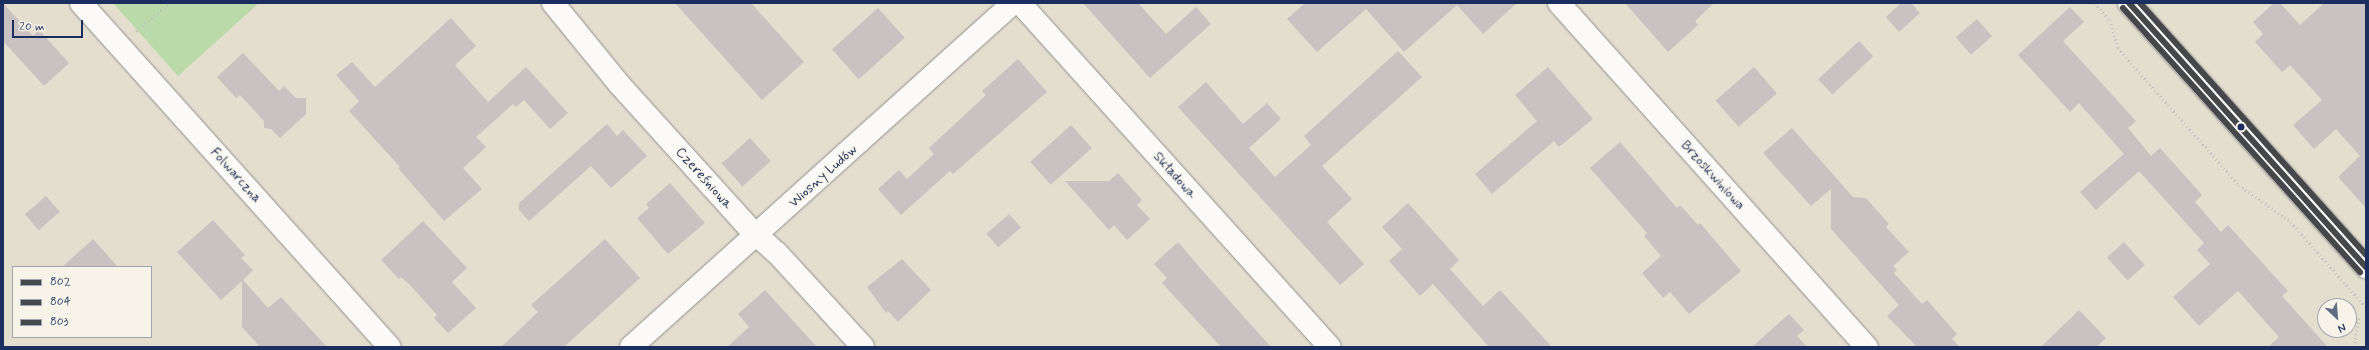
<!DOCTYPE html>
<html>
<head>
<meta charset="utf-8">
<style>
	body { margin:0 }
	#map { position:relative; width:2369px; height:350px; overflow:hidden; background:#e4dece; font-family:Mynerve,sans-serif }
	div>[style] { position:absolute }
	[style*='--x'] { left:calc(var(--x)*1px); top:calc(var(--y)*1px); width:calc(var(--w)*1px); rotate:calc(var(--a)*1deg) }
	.green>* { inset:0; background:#badaaa }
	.building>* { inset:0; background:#cac1c2; transform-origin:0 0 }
	.path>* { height:2.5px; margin-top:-1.25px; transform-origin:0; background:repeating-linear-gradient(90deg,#bfbfc1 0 1px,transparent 0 4px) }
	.roads { filter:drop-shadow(0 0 1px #909090) drop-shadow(0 0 1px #909090) }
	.minor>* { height:22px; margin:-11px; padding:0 11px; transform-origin:11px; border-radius:11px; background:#fbfaf8 }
	.bus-1>* { height:6px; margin:-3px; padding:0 3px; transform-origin:3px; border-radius:3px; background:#45484a }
	.bus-2>* { height:6px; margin:-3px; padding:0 3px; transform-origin:3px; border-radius:3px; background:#45484a }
	.bus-3>* { height:6px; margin:-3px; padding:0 3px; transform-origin:3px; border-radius:3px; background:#45484a }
	.dots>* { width:11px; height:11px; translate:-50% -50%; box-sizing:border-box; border:2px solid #f7f3e8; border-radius:50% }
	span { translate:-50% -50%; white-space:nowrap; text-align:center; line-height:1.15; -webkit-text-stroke:3px #f7f3e8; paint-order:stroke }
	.street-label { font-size:14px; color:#1b2f5e }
	.frame { position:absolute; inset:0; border:4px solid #1b2f5e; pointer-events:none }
	.legend { position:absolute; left:12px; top:266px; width:140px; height:72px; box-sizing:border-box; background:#f7f3e8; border:1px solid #9fa5b1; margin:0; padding:5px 7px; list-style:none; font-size:12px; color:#1b2f5e }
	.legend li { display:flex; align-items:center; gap:8px; height:20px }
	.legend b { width:20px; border:1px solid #9fa5b1 }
	.north { position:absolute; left:2317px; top:298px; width:40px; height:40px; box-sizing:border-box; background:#f7f3e8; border:1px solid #9fa5b1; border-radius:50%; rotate:154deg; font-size:11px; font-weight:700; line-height:16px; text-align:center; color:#1b2f5e }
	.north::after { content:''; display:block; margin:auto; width:14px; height:18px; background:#616c85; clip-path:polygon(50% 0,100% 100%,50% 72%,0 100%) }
	.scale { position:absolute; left:12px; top:20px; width:71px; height:18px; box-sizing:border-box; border:2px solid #1b2f5e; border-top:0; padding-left:5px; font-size:12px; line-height:14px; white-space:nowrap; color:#1b2f5e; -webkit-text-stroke:3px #f7f3e8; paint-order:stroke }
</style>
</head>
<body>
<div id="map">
	<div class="green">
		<i style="clip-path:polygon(113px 3px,259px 3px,178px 76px)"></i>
	</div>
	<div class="building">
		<i style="clip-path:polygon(3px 3px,33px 36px,39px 30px,69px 63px,44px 86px,3px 41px)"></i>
		<i style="clip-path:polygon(675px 3px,751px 3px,804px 62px,762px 100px)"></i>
		<i style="clip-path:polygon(1083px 3px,1138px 3px,1166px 34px,1196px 7px,1211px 24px,1150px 78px)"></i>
		<i style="clip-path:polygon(1305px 3px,1517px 3px,1483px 34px,1457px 5px,1404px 52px,1366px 9px,1317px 52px,1287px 19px)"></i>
		<i style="clip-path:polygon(1625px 3px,1714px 3px,1695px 21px,1698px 25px,1668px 52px)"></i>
		<i style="clip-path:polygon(1901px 3px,1911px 3px,1920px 13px,1899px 32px,1886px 17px)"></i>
		<i style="clip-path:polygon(2274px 3px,2280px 3px,2300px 25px,2324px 3px,2366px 3px,2366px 208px,2338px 177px,2360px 156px,2336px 129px,2314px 149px,2293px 125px,2322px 100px,2290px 65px,2282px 72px,2255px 42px,2263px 34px,2253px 22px)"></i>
		<i style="clip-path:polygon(2070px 7px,2084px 22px,2063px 41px,2136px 121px,2128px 128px,2151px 156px,2160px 148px,2202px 195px,2195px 202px,2221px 232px,2228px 225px,2288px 291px,2282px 296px,2328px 347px,2268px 347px,2279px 337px,2238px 291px,2199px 326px,2173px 297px,2210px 264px,2197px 250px,2204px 243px,2139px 171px,2096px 210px,2080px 192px,2124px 154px,2079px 103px,2070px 112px,2018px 55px)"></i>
		<i style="left:878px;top:8px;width:40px;height:62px;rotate:48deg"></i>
		<i style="clip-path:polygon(451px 18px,476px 46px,455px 65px,488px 102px,526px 67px,568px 113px,550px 129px,524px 100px,516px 107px,513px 104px,476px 137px,486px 147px,463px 168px,482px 189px,444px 221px,398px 168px,400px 167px,349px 111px,359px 101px,336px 75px,352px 62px,375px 87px)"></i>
		<i style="left:1977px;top:19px;width:23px;height:28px;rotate:49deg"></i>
		<i style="left:1859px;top:41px;width:21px;height:56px;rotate:47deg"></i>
		<i style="clip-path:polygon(1398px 51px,1422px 77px,1322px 166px,1352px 199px,1327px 222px,1364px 264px,1340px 285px,1178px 107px,1206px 82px,1243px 124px,1267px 103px,1281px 119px,1249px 148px,1275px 177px,1311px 145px,1304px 136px)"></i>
		<i style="clip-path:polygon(243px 53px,279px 91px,284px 86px,296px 98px,306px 98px,306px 114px,280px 138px,271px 129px,264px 128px,264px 121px,240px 95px,236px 98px,217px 77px)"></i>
		<i style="clip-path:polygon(1018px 59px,1047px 92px,953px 174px,950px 171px,901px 215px,878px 189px,899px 170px,907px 179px,934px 154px,929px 148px,986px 95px,982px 91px)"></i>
		<i style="clip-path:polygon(1548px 67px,1593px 119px,1559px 147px,1554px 141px,1492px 194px,1475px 174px,1537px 121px,1515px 95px)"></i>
		<i style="left:1754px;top:67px;width:35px;height:51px;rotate:49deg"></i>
		<i style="clip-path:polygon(607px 124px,617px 136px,623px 130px,647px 156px,611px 188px,591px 166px,529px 221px,519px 210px,519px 203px)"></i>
		<i style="left:1071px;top:125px;width:31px;height:55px;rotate:48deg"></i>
		<i style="clip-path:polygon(1792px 128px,1853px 197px,1866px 198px,1889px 224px,1886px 227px,1909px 252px,1893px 266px,1897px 270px,1894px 273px,1922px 304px,1927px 300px,1957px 334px,1952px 339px,1960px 347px,1917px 347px,1887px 316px,1899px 305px,1831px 229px,1831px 189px,1811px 206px,1763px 153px)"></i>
		<i style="left:750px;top:138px;width:31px;height:38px;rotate:48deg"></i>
		<i style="clip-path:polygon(1620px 142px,1677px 208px,1680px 205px,1698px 225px,1700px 223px,1741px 271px,1689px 314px,1670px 292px,1663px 298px,1642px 273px,1661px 256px,1644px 236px,1647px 233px,1590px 168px)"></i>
		<i style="clip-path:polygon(1118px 173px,1142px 200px,1137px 205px,1150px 219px,1127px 240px,1114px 225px,1109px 230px,1065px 181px,1109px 181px)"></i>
		<i style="clip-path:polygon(670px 183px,705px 223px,668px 254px,637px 218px,649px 208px,646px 204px)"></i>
		<i style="left:46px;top:196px;width:21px;height:28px;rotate:49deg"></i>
		<i style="clip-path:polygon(1408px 203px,1459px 260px,1450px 269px,1483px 306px,1500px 290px,1552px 347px,1489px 347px,1433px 284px,1420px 296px,1389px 261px,1402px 249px,1382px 227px)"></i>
		<i style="left:1009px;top:214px;width:18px;height:30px;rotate:49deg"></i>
		<i style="clip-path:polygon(213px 220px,245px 255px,241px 258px,253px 270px,243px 280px,268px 308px,281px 297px,327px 347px,260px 347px,242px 327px,242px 281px,221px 300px,177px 252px)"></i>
		<i style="clip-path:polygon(423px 221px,467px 268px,452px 282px,476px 308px,448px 333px,434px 318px,437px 315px,409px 284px,401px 277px,399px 279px,381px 260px)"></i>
		<i style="clip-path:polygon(93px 239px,118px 267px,62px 267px)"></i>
		<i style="clip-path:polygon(605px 239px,640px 278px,564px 347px,501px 347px,538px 312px,531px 305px)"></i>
		<i style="clip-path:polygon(1178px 242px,1201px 269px,1271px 347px,1221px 347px,1162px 283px,1167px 278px,1154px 264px)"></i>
		<i style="left:2124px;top:242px;width:31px;height:23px;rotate:48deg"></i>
		<i style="clip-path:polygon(902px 259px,931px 290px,898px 322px,888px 311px,886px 313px,867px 287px)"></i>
		<i style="clip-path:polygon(765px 290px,817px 347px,727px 347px,749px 327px,738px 314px)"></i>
		<i style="clip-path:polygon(2079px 310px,2106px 338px,2096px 347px,2041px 347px)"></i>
		<i style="clip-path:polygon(1789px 314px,1804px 330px,1797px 336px,1807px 347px,1752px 347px)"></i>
	</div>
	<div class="path">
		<i style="--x:2095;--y:3;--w:23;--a:49"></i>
		<i style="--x:2110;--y:20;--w:29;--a:74"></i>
		<i style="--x:2118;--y:48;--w:183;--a:48.5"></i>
		<i style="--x:2239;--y:185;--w:64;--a:35.4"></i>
		<i style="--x:2291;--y:222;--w:113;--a:48.6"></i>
		<i style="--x:136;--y:31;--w:44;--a:-39.5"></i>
		<i style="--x:2354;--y:347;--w:30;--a:-81"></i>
	</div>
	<div class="roads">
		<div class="minor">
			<i style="--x:81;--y:3;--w:462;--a:48.1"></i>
			<i style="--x:553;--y:3;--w:104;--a:50.8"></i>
			<i style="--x:619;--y:84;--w:195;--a:47.9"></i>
			<i style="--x:750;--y:229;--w:36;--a:42"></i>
			<i style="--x:777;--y:253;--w:127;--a:47.5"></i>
			<i style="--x:1020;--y:3;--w:463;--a:48"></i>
			<i style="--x:1559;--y:3;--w:462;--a:48.2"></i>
			<i style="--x:2129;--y:3;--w:355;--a:48.1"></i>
			<i style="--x:631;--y:347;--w:514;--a:-42"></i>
		</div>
	</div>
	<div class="bus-1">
		<i style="--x:2129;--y:3;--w:355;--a:48.1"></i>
	</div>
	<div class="bus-2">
		<i style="--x:2123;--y:8;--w:355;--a:48.1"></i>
	</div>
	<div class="bus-3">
		<i style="--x:2140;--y:3;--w:338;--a:48.1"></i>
	</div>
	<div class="dots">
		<i style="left:2241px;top:127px;background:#1b2f5e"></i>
	</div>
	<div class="street-label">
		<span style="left:236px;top:175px;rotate:48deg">Folwarczna</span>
		<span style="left:1175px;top:175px;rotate:48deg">Składowa</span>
		<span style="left:1713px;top:175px;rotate:48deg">Brzoskwiniowa</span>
		<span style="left:823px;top:176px;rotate:-42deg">Wiosny Ludów</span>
		<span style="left:704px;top:178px;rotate:48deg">Czereśniowa</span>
	</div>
	<div class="frame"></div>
	<ul class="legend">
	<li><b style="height:5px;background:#45484a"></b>802</li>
	<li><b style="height:5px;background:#45484a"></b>804</li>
	<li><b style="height:5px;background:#45484a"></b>803</li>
	</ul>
	<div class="north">N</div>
	<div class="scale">20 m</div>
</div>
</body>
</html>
